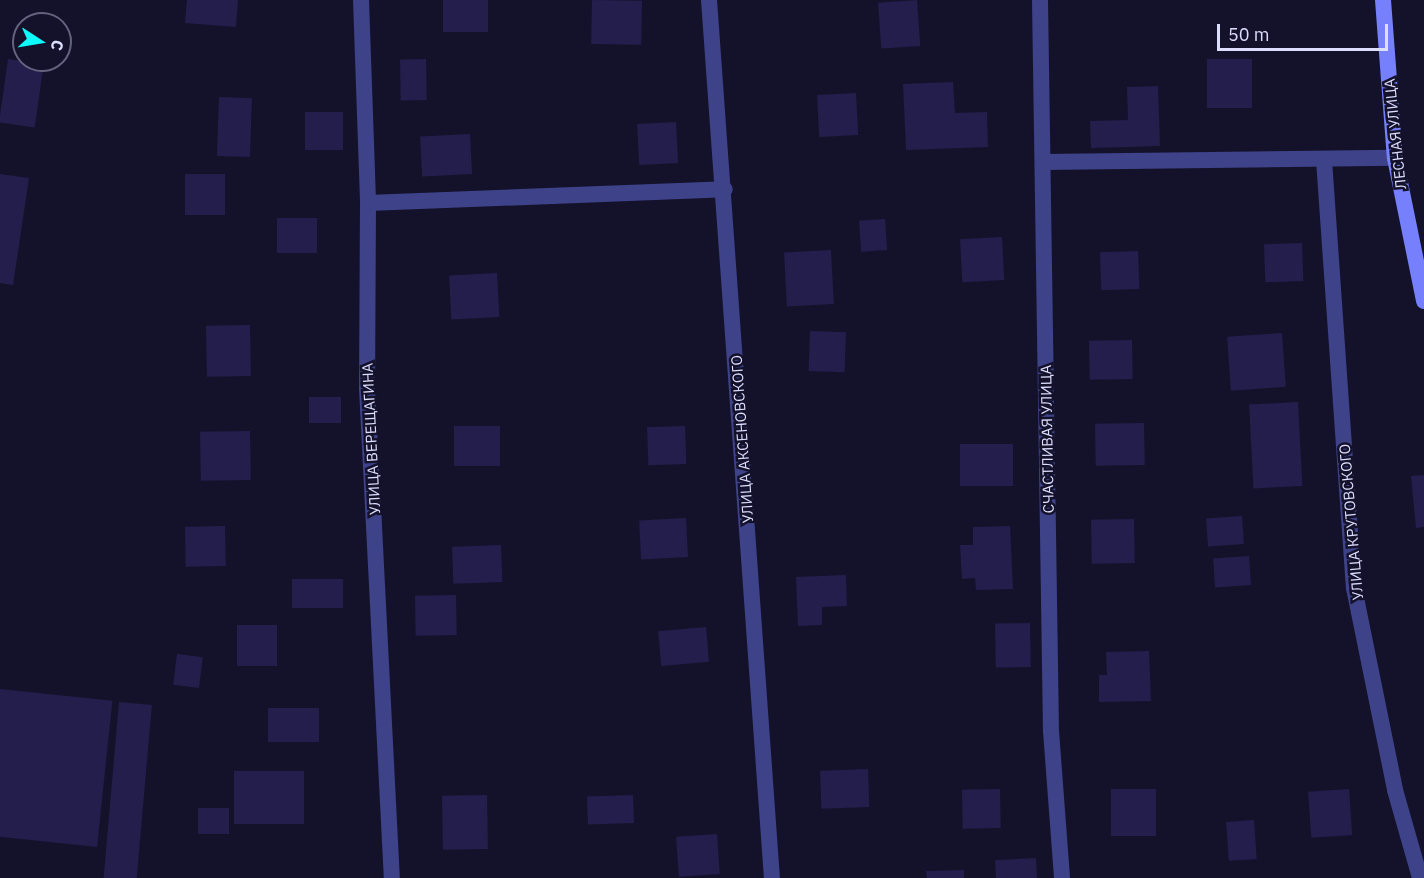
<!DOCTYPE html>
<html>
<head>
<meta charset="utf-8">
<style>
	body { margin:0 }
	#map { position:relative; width:1424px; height:878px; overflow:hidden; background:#14122b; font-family:"IBM Plex Sans",sans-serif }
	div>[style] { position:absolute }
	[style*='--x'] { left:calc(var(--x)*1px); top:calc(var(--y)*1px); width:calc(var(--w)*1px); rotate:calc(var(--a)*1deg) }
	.building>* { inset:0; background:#231e4c; transform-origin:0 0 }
	.minor>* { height:16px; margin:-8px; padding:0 8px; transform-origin:8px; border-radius:8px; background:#3e4289 }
	.secondary>* { height:16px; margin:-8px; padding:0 8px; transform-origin:8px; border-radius:8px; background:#7680fc }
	span { translate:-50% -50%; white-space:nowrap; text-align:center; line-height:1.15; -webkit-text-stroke:5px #14122b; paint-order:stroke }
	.street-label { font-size:15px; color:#ddddfe }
	.north { position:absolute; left:12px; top:12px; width:60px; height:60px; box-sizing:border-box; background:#14122b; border:2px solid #64637f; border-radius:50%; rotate:102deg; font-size:16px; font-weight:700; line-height:24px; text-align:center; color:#ddddfe }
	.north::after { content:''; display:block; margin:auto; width:21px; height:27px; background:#0df9fa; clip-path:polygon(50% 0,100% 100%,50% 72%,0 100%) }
	.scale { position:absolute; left:1217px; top:24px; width:171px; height:27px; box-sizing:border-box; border:3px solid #ddddfe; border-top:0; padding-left:8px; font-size:18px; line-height:21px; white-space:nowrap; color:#ddddfe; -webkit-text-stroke:4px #14122b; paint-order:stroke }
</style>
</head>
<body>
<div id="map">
	<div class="building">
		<i style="clip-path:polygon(187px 0,238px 0,236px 27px,185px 23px)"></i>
		<i style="left:443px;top:0;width:45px;height:32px"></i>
		<i style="left:592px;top:0;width:50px;height:44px;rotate:1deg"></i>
		<i style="left:917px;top:0;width:46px;height:39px;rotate:86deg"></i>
		<i style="left:8px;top:59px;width:36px;height:64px;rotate:8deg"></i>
		<i style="left:426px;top:59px;width:41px;height:26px;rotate:89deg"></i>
		<i style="left:1207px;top:59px;width:45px;height:49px"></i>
		<i style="clip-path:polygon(953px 82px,955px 113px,987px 112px,988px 147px,906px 150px,903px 84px)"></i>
		<i style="clip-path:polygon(1158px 86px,1160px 146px,1091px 148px,1090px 121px,1128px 120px,1127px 87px)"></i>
		<i style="left:856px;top:93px;width:42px;height:39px;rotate:87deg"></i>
		<i style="left:219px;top:97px;width:33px;height:59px;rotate:2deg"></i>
		<i style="left:305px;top:112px;width:38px;height:38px"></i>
		<i style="left:676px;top:122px;width:41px;height:39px;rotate:87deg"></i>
		<i style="left:470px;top:134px;width:40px;height:50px;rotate:87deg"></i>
		<i style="clip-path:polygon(0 174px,29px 178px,13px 285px,0 283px)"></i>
		<i style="left:185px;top:174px;width:40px;height:41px"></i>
		<i style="left:277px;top:218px;width:40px;height:35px"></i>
		<i style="left:885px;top:219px;width:31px;height:26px;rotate:86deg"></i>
		<i style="left:1002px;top:237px;width:43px;height:42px;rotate:87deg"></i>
		<i style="left:1302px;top:243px;width:38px;height:38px;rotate:88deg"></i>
		<i style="left:831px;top:250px;width:54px;height:47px;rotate:87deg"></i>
		<i style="left:1138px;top:251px;width:38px;height:38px;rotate:88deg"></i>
		<i style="left:497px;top:273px;width:44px;height:48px;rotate:87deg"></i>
		<i style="left:250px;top:325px;width:51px;height:44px;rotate:89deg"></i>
		<i style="left:810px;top:331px;width:36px;height:40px;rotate:2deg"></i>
		<i style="left:1282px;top:333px;width:54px;height:55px;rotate:86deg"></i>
		<i style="left:1132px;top:340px;width:39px;height:43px;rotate:89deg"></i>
		<i style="left:309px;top:397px;width:32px;height:26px"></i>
		<i style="left:1298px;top:402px;width:84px;height:49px;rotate:87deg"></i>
		<i style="left:1144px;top:423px;width:42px;height:49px;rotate:89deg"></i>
		<i style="left:454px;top:426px;width:46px;height:40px"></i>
		<i style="left:685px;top:426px;width:38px;height:38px;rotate:88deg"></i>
		<i style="left:250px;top:431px;width:49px;height:50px;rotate:89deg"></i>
		<i style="left:960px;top:444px;width:53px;height:42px"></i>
		<i style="clip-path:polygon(1424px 475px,1424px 527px,1416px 528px,1411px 476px)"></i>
		<i style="left:1242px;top:516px;width:28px;height:36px;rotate:86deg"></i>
		<i style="left:686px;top:518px;width:39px;height:47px;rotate:87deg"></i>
		<i style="left:1134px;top:519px;width:44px;height:43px;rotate:89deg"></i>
		<i style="left:225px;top:526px;width:40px;height:40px;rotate:89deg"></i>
		<i style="clip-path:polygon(1010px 526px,1013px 589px,976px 590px,975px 578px,962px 579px,960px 545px,973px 545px,973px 527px)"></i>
		<i style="left:501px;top:545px;width:37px;height:49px;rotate:88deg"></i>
		<i style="left:1249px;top:556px;width:29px;height:36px;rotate:86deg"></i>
		<i style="clip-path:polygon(846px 575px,847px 606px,822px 607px,822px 625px,798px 626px,796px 577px)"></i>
		<i style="left:292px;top:579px;width:51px;height:29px"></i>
		<i style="left:456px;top:595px;width:40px;height:41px;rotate:89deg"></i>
		<i style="left:1030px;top:623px;width:44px;height:35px;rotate:89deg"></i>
		<i style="left:237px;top:625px;width:40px;height:41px"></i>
		<i style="left:706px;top:627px;width:35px;height:48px;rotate:85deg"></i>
		<i style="clip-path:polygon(1149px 651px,1151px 701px,1099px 702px,1099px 675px,1107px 675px,1106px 652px)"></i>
		<i style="left:177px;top:654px;width:26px;height:31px;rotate:7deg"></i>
		<i style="left:0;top:689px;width:113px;height:147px;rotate:6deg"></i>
		<i style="left:119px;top:702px;width:33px;height:177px;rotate:5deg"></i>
		<i style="left:319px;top:708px;width:34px;height:51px;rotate:90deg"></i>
		<i style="left:868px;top:769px;width:38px;height:48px;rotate:88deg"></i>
		<i style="left:304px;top:771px;width:53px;height:70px;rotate:90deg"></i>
		<i style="left:1000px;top:789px;width:39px;height:38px;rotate:89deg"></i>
		<i style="left:1156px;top:789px;width:47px;height:45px;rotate:90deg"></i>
		<i style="left:1349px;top:789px;width:46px;height:41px;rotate:86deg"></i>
		<i style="left:487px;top:795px;width:54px;height:45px;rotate:89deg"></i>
		<i style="left:633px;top:795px;width:28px;height:46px;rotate:88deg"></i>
		<i style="left:198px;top:808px;width:31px;height:26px"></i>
		<i style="left:1254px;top:820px;width:39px;height:28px;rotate:86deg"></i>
		<i style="left:717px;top:834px;width:40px;height:41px;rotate:86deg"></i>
		<i style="left:1036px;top:858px;width:20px;height:41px;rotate:87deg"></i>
		<i style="clip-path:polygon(964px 870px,964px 878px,927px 878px,926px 871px)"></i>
	</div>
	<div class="minor">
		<i style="--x:361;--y:0;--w:203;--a:88"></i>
		<i style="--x:368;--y:203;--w:185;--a:90.3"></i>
		<i style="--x:367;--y:388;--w:491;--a:87.1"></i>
		<i style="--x:709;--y:0;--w:880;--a:85.9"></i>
		<i style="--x:1040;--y:0;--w:731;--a:89.14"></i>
		<i style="--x:1051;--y:731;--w:147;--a:85.7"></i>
		<i style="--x:1324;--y:160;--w:429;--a:86"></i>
		<i style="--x:1354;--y:588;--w:206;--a:78.5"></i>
		<i style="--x:1395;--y:790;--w:91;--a:74.1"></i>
		<i style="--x:1043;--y:162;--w:352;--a:-0.7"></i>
		<i style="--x:368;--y:203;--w:357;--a:-2.2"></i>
	</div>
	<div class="secondary">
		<i style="--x:1383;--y:0;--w:158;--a:85.7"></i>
		<i style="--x:1395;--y:158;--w:146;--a:78.5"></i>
	</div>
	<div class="street-label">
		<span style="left:1395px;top:134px;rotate:-96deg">ЛЕСНАЯ УЛИЦА</span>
		<span style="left:371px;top:439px;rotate:-93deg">УЛИЦА ВЕРЕЩАГИНА</span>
		<span style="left:742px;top:439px;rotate:-94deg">УЛИЦА АКСЕНОВСКОГО</span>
		<span style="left:1047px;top:439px;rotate:-91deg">СЧАСТЛИВАЯ УЛИЦА</span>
		<span style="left:1351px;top:522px;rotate:-95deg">УЛИЦА КРУТОВСКОГО</span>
	</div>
	<div class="north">С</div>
	<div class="scale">50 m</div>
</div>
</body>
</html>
